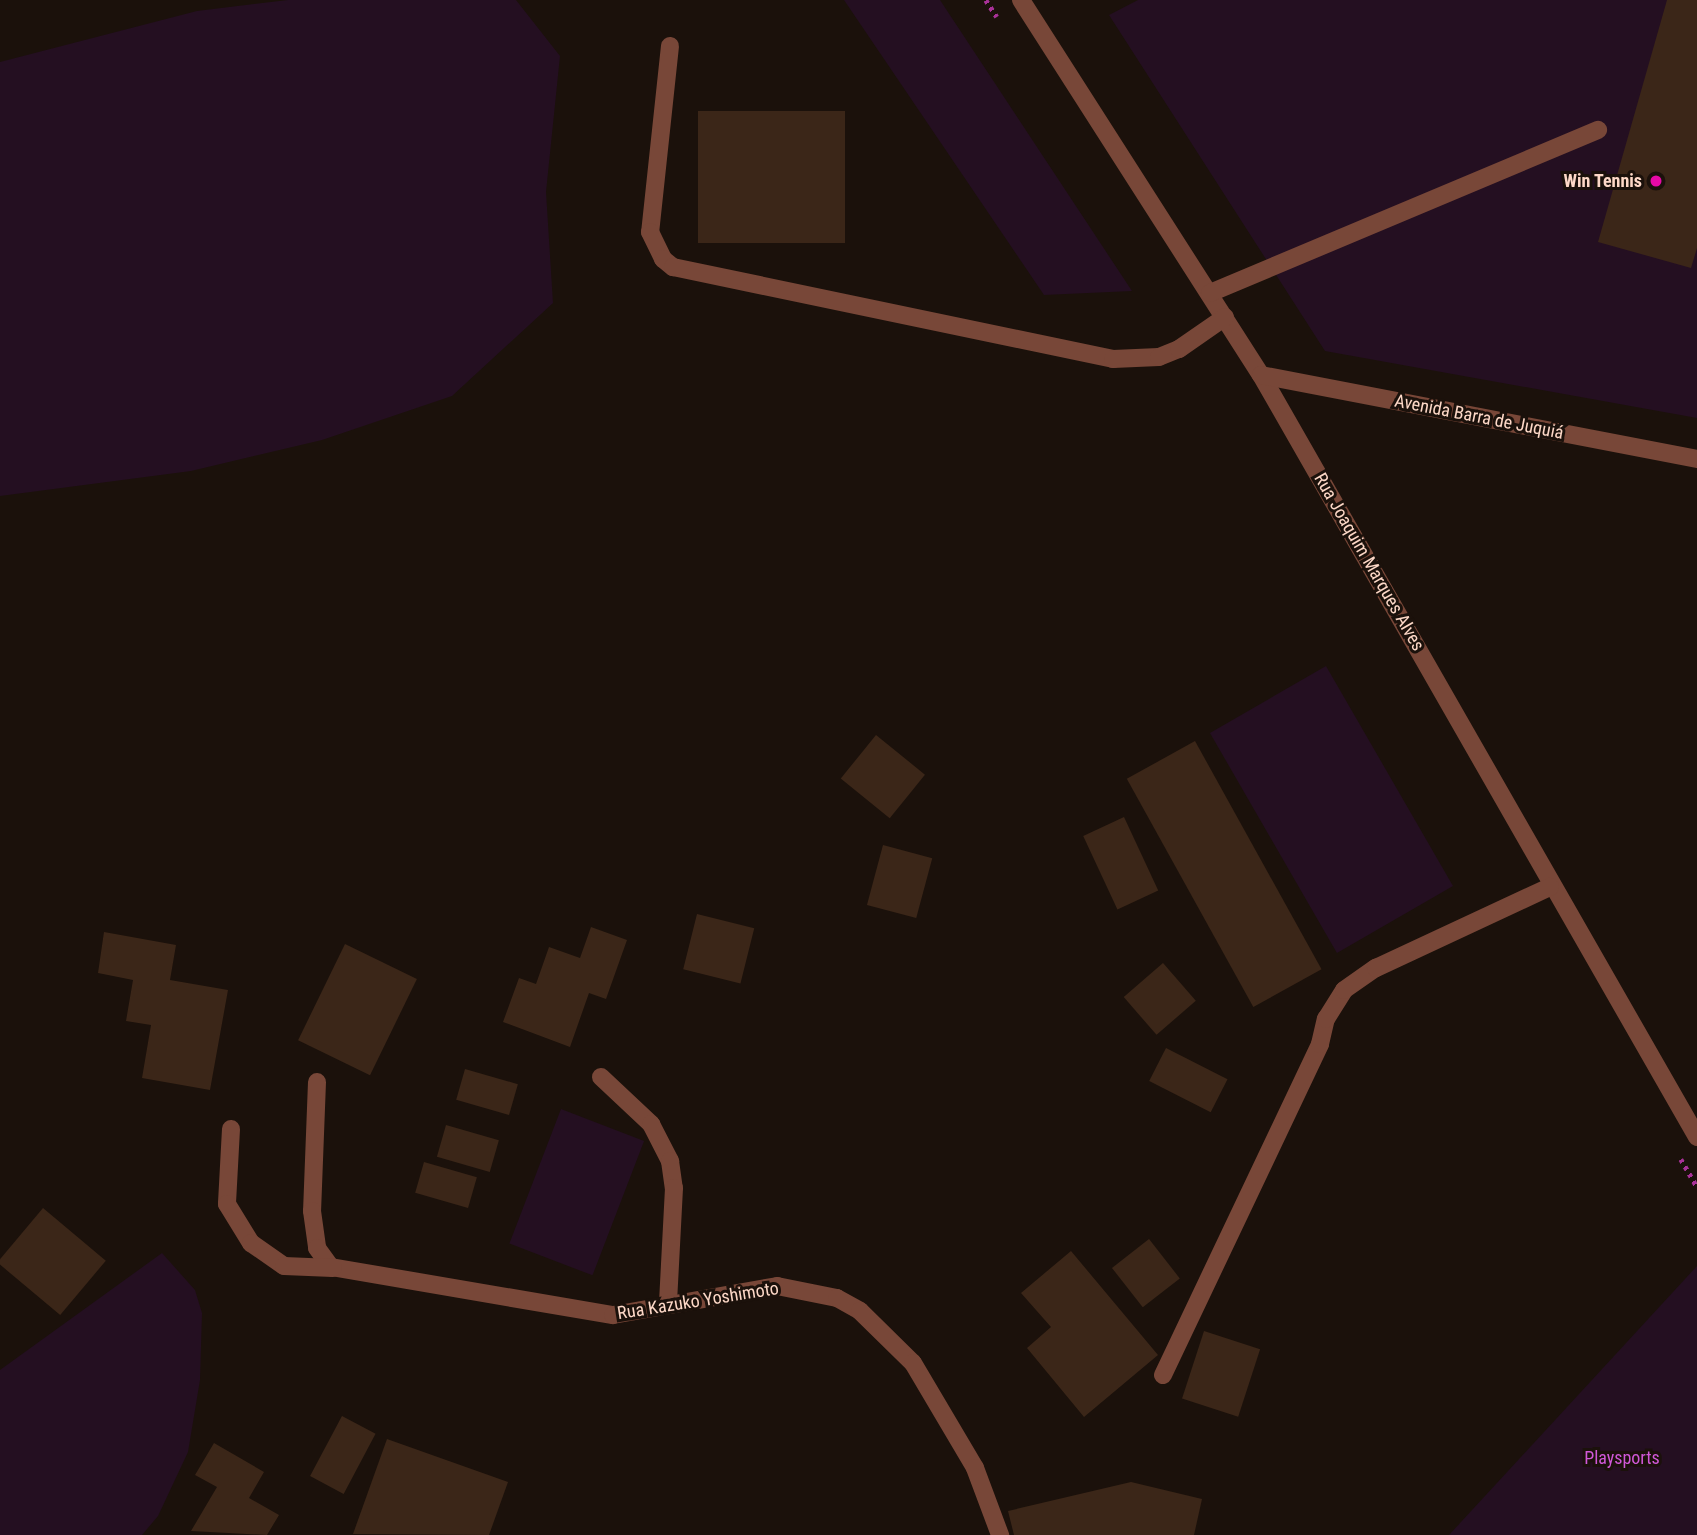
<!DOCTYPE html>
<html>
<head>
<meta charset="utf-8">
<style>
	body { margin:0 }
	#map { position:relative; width:1697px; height:1535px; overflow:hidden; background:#1b110b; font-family:"Roboto Condensed",sans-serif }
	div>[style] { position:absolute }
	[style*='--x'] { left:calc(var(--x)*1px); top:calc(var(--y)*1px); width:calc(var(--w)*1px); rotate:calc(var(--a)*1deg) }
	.green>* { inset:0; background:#240f21; transform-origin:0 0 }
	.building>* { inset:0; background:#3b2618; transform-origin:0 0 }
	.path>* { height:4.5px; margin-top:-2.25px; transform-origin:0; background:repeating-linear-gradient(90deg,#a83198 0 3.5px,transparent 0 8.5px) }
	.minor>* { height:18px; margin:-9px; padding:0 9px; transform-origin:9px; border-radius:9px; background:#784738 }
	.dots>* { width:19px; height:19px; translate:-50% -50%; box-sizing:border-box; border:4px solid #1b110b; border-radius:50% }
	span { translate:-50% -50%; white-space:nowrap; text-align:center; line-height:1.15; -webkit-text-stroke:6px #1b110b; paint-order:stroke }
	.poi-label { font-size:18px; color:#fdd8c7; font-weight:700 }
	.right { translate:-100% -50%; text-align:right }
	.street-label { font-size:18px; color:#fdd8c7 }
	.park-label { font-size:18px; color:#d158d8 }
</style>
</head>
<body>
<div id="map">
	<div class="green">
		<i style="clip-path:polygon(288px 0,516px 0,560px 56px,546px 192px,553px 303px,452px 396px,322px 440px,191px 471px,0 496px,0 62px,197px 11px)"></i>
		<i style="clip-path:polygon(844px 0,940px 0,1132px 291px,1044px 295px)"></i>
		<i style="clip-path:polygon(1138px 0,1697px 0,1697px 418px,1325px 351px,1109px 15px)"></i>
		<i style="left:1326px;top:666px;width:254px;height:134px;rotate:60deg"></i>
		<i style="left:561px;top:1109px;width:89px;height:144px;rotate:21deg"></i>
		<i style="clip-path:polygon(162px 1253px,195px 1290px,202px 1313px,200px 1380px,188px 1452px,158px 1516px,142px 1535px,0 1535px,0 1370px)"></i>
		<i style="clip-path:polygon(1697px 1266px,1697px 1535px,1449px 1535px)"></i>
	</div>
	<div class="building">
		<i style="clip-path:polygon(1667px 0,1697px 0,1697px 248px,1691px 268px,1598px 242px)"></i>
		<i style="left:698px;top:111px;width:147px;height:132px"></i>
		<i style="left:876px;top:735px;width:63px;height:56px;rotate:39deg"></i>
		<i style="left:1195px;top:741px;width:261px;height:78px;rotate:61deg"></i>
		<i style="left:1124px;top:817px;width:81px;height:45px;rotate:65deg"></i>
		<i style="left:883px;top:845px;width:51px;height:62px;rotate:15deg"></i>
		<i style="left:697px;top:914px;width:59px;height:57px;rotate:14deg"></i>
		<i style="clip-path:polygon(591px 927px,627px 940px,606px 999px,589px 993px,570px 1047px,503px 1022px,519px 978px,536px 984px,549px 947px,580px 958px)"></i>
		<i style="clip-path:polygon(104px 932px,176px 945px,170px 980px,228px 990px,210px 1090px,142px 1078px,151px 1025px,126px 1021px,133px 980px,98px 973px)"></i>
		<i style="left:345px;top:944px;width:80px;height:107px;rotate:26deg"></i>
		<i style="left:1163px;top:963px;width:50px;height:52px;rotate:49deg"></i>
		<i style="left:1166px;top:1048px;width:69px;height:37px;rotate:27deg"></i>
		<i style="left:465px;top:1069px;width:55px;height:32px;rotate:16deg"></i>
		<i style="left:446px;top:1125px;width:55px;height:33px;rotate:16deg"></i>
		<i style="left:424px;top:1162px;width:55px;height:32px;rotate:16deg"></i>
		<i style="left:43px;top:1208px;width:82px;height:71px;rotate:40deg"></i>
		<i style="left:1149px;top:1239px;width:50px;height:47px;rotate:52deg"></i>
		<i style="clip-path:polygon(1071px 1251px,1158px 1355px,1084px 1417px,1027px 1348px,1051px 1327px,1021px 1293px)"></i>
		<i style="left:1204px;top:1331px;width:59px;height:71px;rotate:18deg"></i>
		<i style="left:342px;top:1416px;width:38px;height:68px;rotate:28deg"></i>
		<i style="clip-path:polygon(387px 1439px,508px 1482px,489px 1535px,353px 1534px)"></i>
		<i style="clip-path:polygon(214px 1443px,264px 1472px,249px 1498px,279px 1515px,267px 1535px,191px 1531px,217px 1487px,195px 1475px)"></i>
		<i style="clip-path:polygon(1131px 1482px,1202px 1499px,1194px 1535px,1014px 1535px,1008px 1511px)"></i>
	</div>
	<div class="path">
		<i style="--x:986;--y:0;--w:20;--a:57"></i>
		<i style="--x:1681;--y:1159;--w:32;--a:60"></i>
	</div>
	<div class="minor">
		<i style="--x:1021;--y:0;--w:445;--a:57.4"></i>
		<i style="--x:1261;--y:375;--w:878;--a:60.22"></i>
		<i style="--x:670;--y:46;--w:187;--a:96.1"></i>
		<i style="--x:650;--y:232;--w:30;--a:64"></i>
		<i style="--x:663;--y:259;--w:13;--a:39"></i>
		<i style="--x:673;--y:267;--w:450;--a:11.8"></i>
		<i style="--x:1113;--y:359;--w:46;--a:-2.5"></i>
		<i style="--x:1159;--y:357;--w:22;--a:-22"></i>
		<i style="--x:1179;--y:349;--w:56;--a:-34.8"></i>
		<i style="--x:1210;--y:293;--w:421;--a:-22.8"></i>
		<i style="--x:1261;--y:375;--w:444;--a:10.9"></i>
		<i style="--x:601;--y:1077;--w:69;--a:43.2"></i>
		<i style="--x:651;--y:1124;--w:42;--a:62.8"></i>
		<i style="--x:670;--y:1161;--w:27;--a:82"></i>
		<i style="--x:674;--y:1188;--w:113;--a:93"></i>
		<i style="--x:317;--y:1082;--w:129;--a:92.2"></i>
		<i style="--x:312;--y:1211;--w:37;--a:82"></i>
		<i style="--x:317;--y:1248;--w:24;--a:54"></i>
		<i style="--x:331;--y:1267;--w:286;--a:9.7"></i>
		<i style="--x:613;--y:1315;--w:167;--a:-10"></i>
		<i style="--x:777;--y:1286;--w:61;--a:11.3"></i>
		<i style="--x:837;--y:1298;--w:26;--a:29"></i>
		<i style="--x:860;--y:1311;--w:74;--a:44.5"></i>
		<i style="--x:913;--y:1363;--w:122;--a:59.4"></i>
		<i style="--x:975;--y:1468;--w:72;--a:69.5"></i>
		<i style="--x:231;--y:1129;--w:75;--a:93.1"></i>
		<i style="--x:227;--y:1204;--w:46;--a:58.4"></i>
		<i style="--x:251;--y:1243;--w:40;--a:34.9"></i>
		<i style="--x:284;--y:1266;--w:49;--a:2.3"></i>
		<i style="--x:1163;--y:1375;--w:366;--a:-64.6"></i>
		<i style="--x:1320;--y:1044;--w:26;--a:-77"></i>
		<i style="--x:1326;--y:1019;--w:34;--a:-58"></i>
		<i style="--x:1344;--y:990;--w:39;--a:-35"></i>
		<i style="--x:1376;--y:968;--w:192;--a:-25"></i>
	</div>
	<div class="dots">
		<i style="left:1656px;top:181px;background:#e709a6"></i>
	</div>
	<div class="poi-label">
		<span class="right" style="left:1642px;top:181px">Win Tennis</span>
	</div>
	<div class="street-label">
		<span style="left:1479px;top:417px;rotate:11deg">Avenida Barra de Juquiá</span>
		<span style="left:1369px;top:562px;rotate:60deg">Rua Joaquim Marques Alves</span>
		<span style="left:698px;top:1301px;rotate:-9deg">Rua Kazuko Yoshimoto</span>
	</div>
	<div class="park-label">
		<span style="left:1622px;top:1458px">Playsports</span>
	</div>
</div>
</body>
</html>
